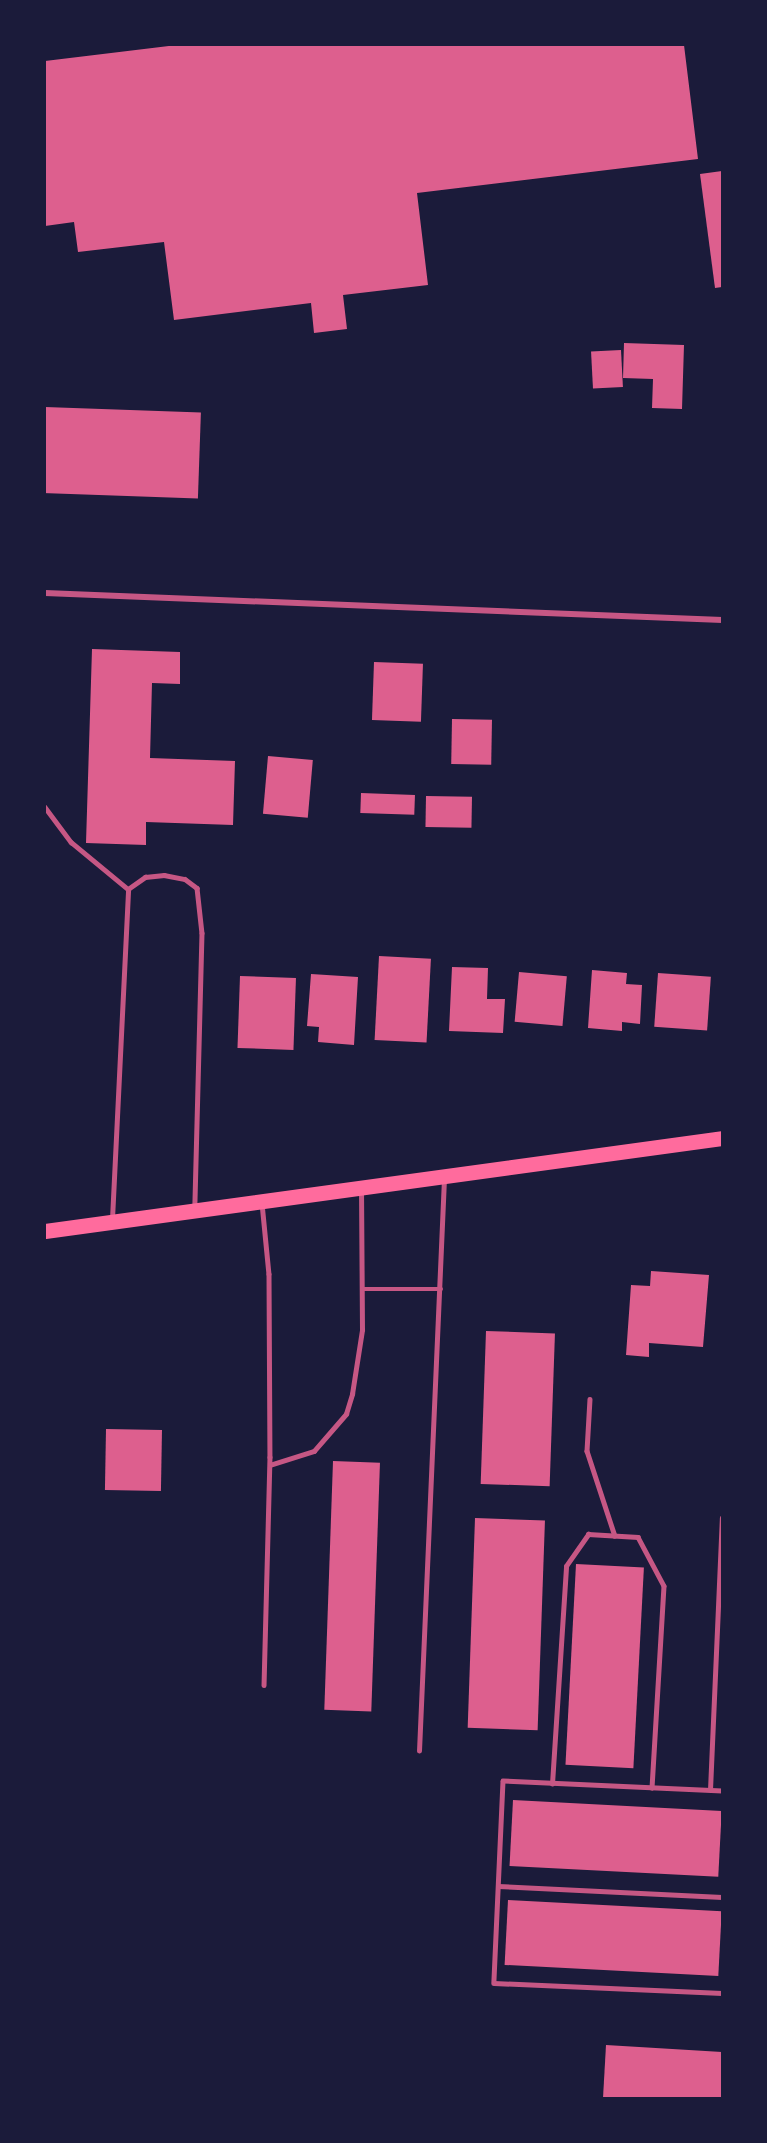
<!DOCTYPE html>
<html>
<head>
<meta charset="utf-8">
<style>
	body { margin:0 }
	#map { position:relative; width:767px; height:2143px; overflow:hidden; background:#1b1b3a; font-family:Roboto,sans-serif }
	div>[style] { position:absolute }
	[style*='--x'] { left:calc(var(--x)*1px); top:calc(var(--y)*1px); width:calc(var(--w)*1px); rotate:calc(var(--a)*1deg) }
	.building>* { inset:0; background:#dd5f8e; transform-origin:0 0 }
	.service>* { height:4.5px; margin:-2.25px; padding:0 2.25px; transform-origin:2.25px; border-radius:2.25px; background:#c65784 }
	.minor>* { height:6px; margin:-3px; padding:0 3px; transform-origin:3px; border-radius:3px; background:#c65784 }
	.primary>* { height:15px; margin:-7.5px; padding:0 7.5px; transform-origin:7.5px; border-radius:7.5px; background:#ff6b9d }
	span { translate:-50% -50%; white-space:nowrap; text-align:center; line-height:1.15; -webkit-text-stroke:6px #1b1b3a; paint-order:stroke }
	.frame { position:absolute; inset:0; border:46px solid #1b1b3a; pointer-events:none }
</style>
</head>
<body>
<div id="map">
	<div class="building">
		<i style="clip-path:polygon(177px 45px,684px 45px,698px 159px,417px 193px,428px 285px,343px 295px,347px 329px,314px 333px,311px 303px,174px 320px,164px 242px,78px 252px,74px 222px,45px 226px,45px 61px)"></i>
		<i style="clip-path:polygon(722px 171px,722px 287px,715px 288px,700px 174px)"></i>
		<i style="clip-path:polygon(624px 343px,684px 345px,682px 409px,652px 408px,653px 379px,623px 378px)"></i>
		<i style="left:621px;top:350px;width:37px;height:30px;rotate:87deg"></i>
		<i style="left:45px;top:407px;width:156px;height:86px;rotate:2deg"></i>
		<i style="clip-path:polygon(92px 649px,180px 652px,180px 684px,152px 683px,150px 758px,235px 761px,233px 825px,146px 822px,146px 845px,86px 843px)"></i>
		<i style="left:374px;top:662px;width:49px;height:58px;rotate:2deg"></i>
		<i style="left:452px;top:719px;width:40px;height:45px;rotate:1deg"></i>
		<i style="left:268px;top:756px;width:45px;height:58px;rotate:5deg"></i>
		<i style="left:361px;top:793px;width:54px;height:20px;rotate:2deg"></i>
		<i style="left:426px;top:796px;width:46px;height:31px;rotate:1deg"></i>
		<i style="left:379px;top:956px;width:52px;height:84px;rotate:3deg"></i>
		<i style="clip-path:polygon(452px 967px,488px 968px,487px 999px,505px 999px,503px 1033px,449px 1031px)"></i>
		<i style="clip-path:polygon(592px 970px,627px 973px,626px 984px,642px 985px,640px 1024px,622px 1022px,622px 1031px,588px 1028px)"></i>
		<i style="left:519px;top:972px;width:48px;height:50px;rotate:5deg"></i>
		<i style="left:658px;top:973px;width:53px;height:54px;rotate:4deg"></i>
		<i style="clip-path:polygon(311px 974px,358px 977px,354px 1045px,318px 1042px,319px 1027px,307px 1026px)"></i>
		<i style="left:240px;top:976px;width:56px;height:72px;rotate:2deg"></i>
		<i style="clip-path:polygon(651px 1271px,709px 1275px,703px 1347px,649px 1343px,649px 1357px,626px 1355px,631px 1285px,650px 1286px)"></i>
		<i style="left:486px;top:1331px;width:69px;height:153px;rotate:2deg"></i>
		<i style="left:106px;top:1429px;width:56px;height:61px;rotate:1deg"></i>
		<i style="left:333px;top:1461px;width:47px;height:249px;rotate:2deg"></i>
		<i style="left:475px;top:1518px;width:70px;height:210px;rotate:2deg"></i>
		<i style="left:576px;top:1564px;width:68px;height:201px;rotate:3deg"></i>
		<i style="left:513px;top:1800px;width:209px;height:66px;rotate:3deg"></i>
		<i style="left:508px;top:1900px;width:214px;height:65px;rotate:3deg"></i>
		<i style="clip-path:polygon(606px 2045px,722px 2052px,722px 2098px,603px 2098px)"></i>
	</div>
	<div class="service">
		<i style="--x:45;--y:807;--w:44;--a:53.4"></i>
		<i style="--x:71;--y:842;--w:74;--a:39.5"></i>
		<i style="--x:128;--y:889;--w:21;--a:-35"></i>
		<i style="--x:145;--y:877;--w:19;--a:-6"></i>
		<i style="--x:164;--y:875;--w:21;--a:11"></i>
		<i style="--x:185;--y:879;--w:15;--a:37"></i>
		<i style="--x:197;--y:888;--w:45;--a:83.7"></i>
		<i style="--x:202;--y:933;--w:274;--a:91.5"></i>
		<i style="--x:262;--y:1203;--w:71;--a:84.4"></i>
		<i style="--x:269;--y:1274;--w:183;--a:89.7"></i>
		<i style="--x:270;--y:1457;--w:228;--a:91.5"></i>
		<i style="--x:112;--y:1219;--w:330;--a:-87.2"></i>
		<i style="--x:362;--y:1289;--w:79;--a:0"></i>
		<i style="--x:590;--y:1399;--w:52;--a:93.3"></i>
		<i style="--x:587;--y:1451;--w:89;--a:71.8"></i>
		<i style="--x:270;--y:1465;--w:46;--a:-17.7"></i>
		<i style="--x:314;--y:1451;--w:49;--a:-49.1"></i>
		<i style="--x:346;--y:1414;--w:21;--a:-73"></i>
		<i style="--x:352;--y:1394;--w:65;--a:-81.1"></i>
		<i style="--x:362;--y:1330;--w:140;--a:-90.4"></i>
		<i style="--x:419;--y:1751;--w:573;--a:-87.5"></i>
		<i style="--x:552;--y:1784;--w:218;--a:-86.3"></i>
		<i style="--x:566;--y:1566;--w:39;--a:-55"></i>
		<i style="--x:588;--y:1534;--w:50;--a:3.4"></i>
		<i style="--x:638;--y:1537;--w:55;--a:62"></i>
		<i style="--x:664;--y:1586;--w:202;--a:93.4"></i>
		<i style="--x:710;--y:1790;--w:272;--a:-87.5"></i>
		<i style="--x:722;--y:1791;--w:219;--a:-177.4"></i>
		<i style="--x:503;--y:1781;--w:202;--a:92.6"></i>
		<i style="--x:494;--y:1983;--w:228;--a:2.5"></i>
		<i style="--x:498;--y:1886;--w:224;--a:2.8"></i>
	</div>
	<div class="minor">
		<i style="--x:45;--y:593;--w:678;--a:2.28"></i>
	</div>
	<div class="primary">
		<i style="--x:45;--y:1231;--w:683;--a:-7.82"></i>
	</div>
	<div class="frame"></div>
</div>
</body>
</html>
